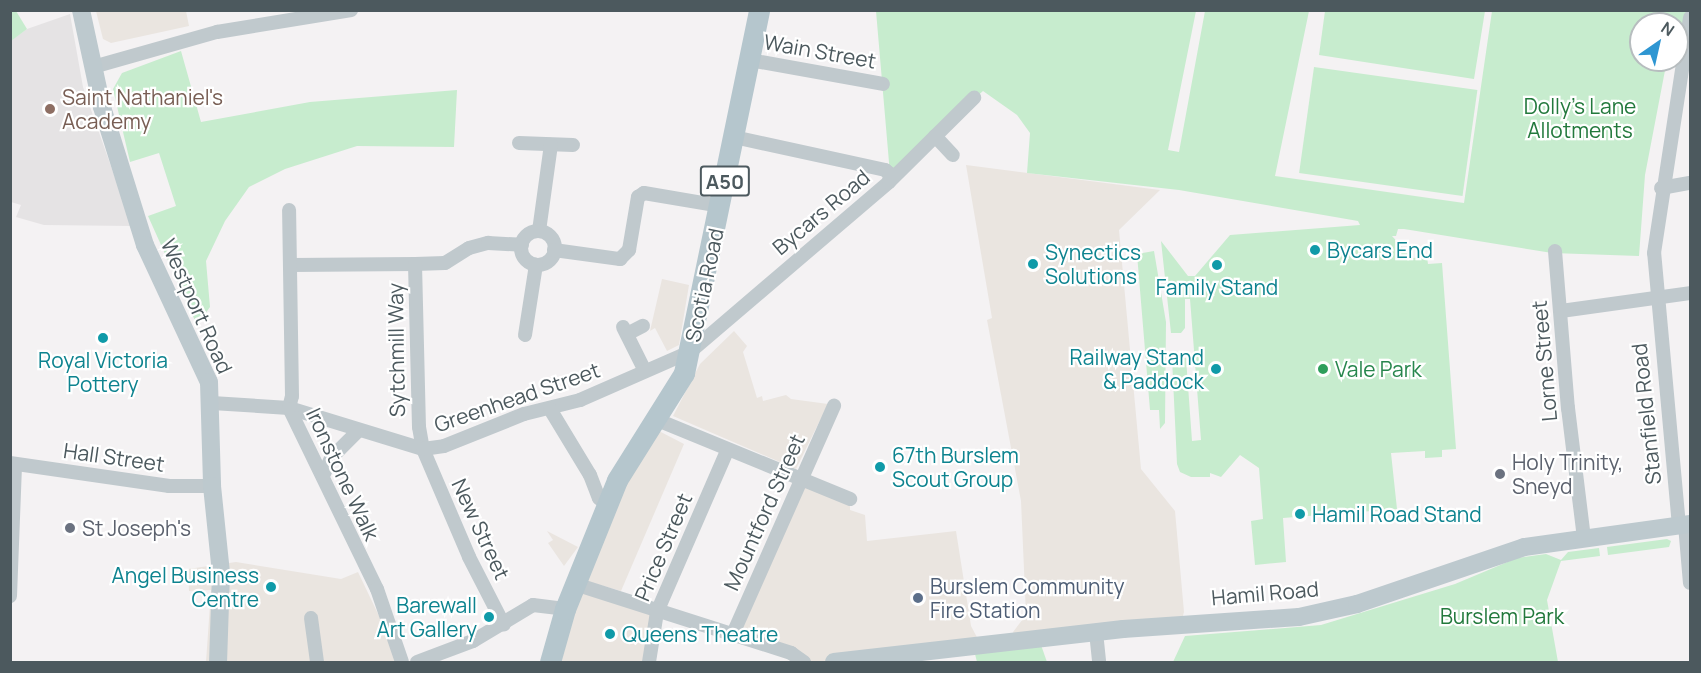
<!DOCTYPE html>
<html>
<head>
<meta charset="utf-8">
<style>
	body { margin:0 }
	#map { position:relative; width:1701px; height:673px; overflow:hidden; background:#f4f2f3; font-family:Manrope,sans-serif }
	div>[style] { position:absolute }
	[style*='--x'] { left:calc(var(--x)*1px); top:calc(var(--y)*1px); width:calc(var(--w)*1px); rotate:calc(var(--a)*1deg) }
	.commercial>* { inset:0; background:#eae5e0 }
	.education>* { inset:0; background:#e5e3e4 }
	.green>* { inset:0; background:#c7ecce; transform-origin:0 0 }
	.street>* { height:14px; margin:-7px; padding:0 7px; transform-origin:7px; border-radius:7px; background:#c0c9cd }
	.street>.ring { margin:-7px; padding:0; box-sizing:content-box; background:none; border:14px solid #c0c9cd; border-radius:50% }
	.secondary>* { height:18px; margin:-9px; padding:0 9px; transform-origin:9px; border-radius:9px; background:#bdc9ce }
	.primary>* { height:21px; margin:-10.5px; padding:0 10.5px; transform-origin:10.5px; border-radius:10.5px; background:#b5c6cd }
	.dots>* { width:16px; height:16px; translate:-50% -50%; box-sizing:border-box; border:3px solid #fff; border-radius:50% }
	span { translate:-50% -50%; white-space:nowrap; text-align:center; line-height:1.15; -webkit-text-stroke:4.5px #fff; paint-order:stroke }
	.shield-label span { padding:2px 4px; background:#fff; border:2px solid; border-radius:4px; -webkit-text-stroke-width:0 }
	.shield-label { font-size:20px; color:#4c595e; font-weight:700 }
	.street-label { font-size:21px; color:#4c595e }
	.education-label { font-size:21px; color:#785e54 }
	.left { translate:0 -50%; text-align:left }
	.park-label { font-size:21px; color:#22793c }
	.culture-label { font-size:21px; color:#0d838f }
	.right { translate:-100% -50%; text-align:right }
	.leisure-label { font-size:21px; color:#27864d }
	.worship-label { font-size:21px; color:#5b616d }
	.service-label { font-size:21px; color:#4e5e75 }
	.frame { position:absolute; inset:0; border:12px solid #4c595e; pointer-events:none }
	.north { position:absolute; left:1629px; top:12px; width:60px; height:60px; box-sizing:border-box; background:#fff; border:2px solid #b7bdbf; border-radius:50%; rotate:34deg; font-size:16px; font-weight:700; line-height:24px; text-align:center; color:#4c595e }
	.north::after { content:''; display:block; margin:auto; width:21px; height:27px; background:#2e96d2; clip-path:polygon(50% 0,100% 100%,50% 72%,0 100%) }
</style>
</head>
<body>
<div id="map">
	<div class="commercial">
		<i style="clip-path:polygon(96px 11px,186px 11px,189px 26px,111px 43px,103px 39px)"></i>
		<i style="clip-path:polygon(966px 165px,1160px 190px,1119px 230px,1141px 469px,1175px 511px,1184px 612px,1181px 623px,1016px 640px,1013px 632px,1026px 615px,1021px 501px,987px 320px,992px 318px)"></i>
		<i style="clip-path:polygon(662px 279px,689px 285px,679px 345px,667px 351px,655px 328px,650px 331px)"></i>
		<i style="clip-path:polygon(734px 331px,747px 346px,743px 352px,757px 398px,762px 396px,763px 401px,786px 395px,791px 399px,828px 404px,796px 469px,673px 416px,700px 364px)"></i>
		<i style="clip-path:polygon(657px 430px,684px 444px,621px 591px,586px 581px,618px 500px)"></i>
		<i style="clip-path:polygon(800px 480px,850px 499px,850px 510px,865px 515px,867px 541px,956px 531px,971px 626px,980px 643px,834px 662px,804px 662px,732px 636px)"></i>
		<i style="clip-path:polygon(547px 531px,578px 547px,564px 566px,548px 543px,553px 540px)"></i>
		<i style="clip-path:polygon(236px 562px,341px 579px,358px 572px,401px 662px,206px 662px,211px 590px,189px 591px,188px 569px)"></i>
		<i style="clip-path:polygon(577px 589px,655px 615px,650px 662px,556px 662px)"></i>
	</div>
	<div class="education">
		<i style="clip-path:polygon(70px 14px,83px 87px,132px 226px,44px 225px,16px 217px,21px 205px,11px 202px,10px 41px,27px 29px)"></i>
	</div>
	<div class="green">
		<i style="clip-path:polygon(11px 10px,16px 11px,27px 29px,11px 41px)"></i>
		<i style="clip-path:polygon(1690px 10px,1689px 27px,1641px 24px,1641px 60px,1667px 60px,1645px 175px,1639px 256px,1552px 253px,1404px 229px,1398px 229px,1396px 236px,1392px 236px,1412px 258px,1427px 257px,1428px 264px,1442px 263px,1456px 449px,1442px 450px,1442px 457px,1425px 458px,1425px 451px,1391px 453px,1397px 509px,1283px 518px,1286px 562px,1255px 565px,1251px 521px,1263px 519px,1259px 468px,1240px 455px,1221px 477px,1210px 473px,1210px 477px,1191px 477px,1180px 472px,1177px 464px,1172px 358px,1186px 358px,1192px 441px,1201px 440px,1190px 299px,1185px 299px,1185px 328px,1181px 333px,1171px 333px,1161px 241px,1188px 276px,1195px 276px,1230px 235px,1360px 225px,1358px 221px,1179px 190px,1027px 173px,1030px 133px,1017px 115px,983px 91px,890px 174px,876px 11px,1196px 11px,1168px 150px,1179px 152px,1205px 11px,1309px 11px,1275px 176px,1464px 203px,1492px 11px)"></i>
		<i style="clip-path:polygon(1325px 11px,1485px 11px,1474px 79px,1319px 55px)"></i>
		<i style="clip-path:polygon(181px 51px,201px 122px,310px 102px,457px 90px,454px 147px,357px 146px,285px 169px,249px 187px,225px 221px,206px 261px,210px 307px,197px 325px,148px 216px,176px 206px,159px 153px,130px 162px,113px 89px,122px 73px)"></i>
		<i style="left:1314px;top:67px;width:165px;height:107px;rotate:8deg"></i>
		<i style="clip-path:polygon(1154px 251px,1166px 322px,1165px 423px,1160px 429px,1159px 410px,1150px 410px,1137px 254px)"></i>
		<i style="clip-path:polygon(1667px 539px,1671px 541px,1669px 547px,1608px 555px,1607px 547px)"></i>
		<i style="clip-path:polygon(1599px 548px,1600px 556px,1561px 561px,1547px 600px,1558px 662px,1173px 662px,1185px 636px,1321px 625px,1455px 584px,1517px 558px,1546px 554px,1561px 560px,1568px 552px)"></i>
		<i style="clip-path:polygon(1041px 645px,1047px 662px,977px 662px,975px 654px)"></i>
	</div>
	<div class="street">
		<i style="--x:750;--y:60;--w:135;--a:10.2"></i>
		<i style="--x:93;--y:67;--w:129;--a:-15.8"></i>
		<i style="--x:217;--y:32;--w:136;--a:-9.3"></i>
		<i style="--x:935;--y:136;--w:26;--a:47"></i>
		<i style="--x:734;--y:137;--w:155;--a:12.3"></i>
		<i style="--x:885;--y:170;--w:6;--a:39"></i>
		<i style="--x:890;--y:174;--w:8;--a:97"></i>
		<i style="--x:519;--y:143;--w:54;--a:2.1"></i>
		<i style="--x:1661;--y:188;--w:29;--a:-10"></i>
		<i style="--x:539;--y:231;--w:87;--a:-82.1"></i>
		<i class="ring" style="left:521px;top:231px;width:20px;height:20px"></i>
		<i style="--x:554;--y:250;--w:67;--a:7.8"></i>
		<i style="--x:620;--y:259;--w:13;--a:-45"></i>
		<i style="--x:629;--y:250;--w:54;--a:-80.4"></i>
		<i style="--x:638;--y:197;--w:7;--a:-34"></i>
		<i style="--x:644;--y:193;--w:77;--a:9.7"></i>
		<i style="--x:1555;--y:251;--w:158;--a:85.3"></i>
		<i style="--x:1568;--y:408;--w:132;--a:83"></i>
		<i style="--x:415;--y:264;--w:30;--a:-2"></i>
		<i style="--x:445;--y:263;--w:28;--a:-32"></i>
		<i style="--x:469;--y:248;--w:20;--a:-15"></i>
		<i style="--x:488;--y:243;--w:34;--a:3"></i>
		<i style="--x:292;--y:265;--w:123;--a:-0.5"></i>
		<i style="--x:415;--y:264;--w:163;--a:88.6"></i>
		<i style="--x:419;--y:427;--w:22;--a:80"></i>
		<i style="--x:423;--y:449;--w:117;--a:66.9"></i>
		<i style="--x:469;--y:557;--w:76;--a:62.8"></i>
		<i style="--x:1561;--y:311;--w:130;--a:-7.9"></i>
		<i style="--x:623;--y:327;--w:47;--a:63.4"></i>
		<i style="--x:627;--y:334;--w:18;--a:-27"></i>
		<i style="--x:525;--y:335;--w:71;--a:-81.1"></i>
		<i style="--x:212;--y:403;--w:77;--a:3.7"></i>
		<i style="--x:289;--y:408;--w:140;--a:17"></i>
		<i style="--x:423;--y:449;--w:21;--a:-8"></i>
		<i style="--x:444;--y:446;--w:86;--a:-21.8"></i>
		<i style="--x:524;--y:414;--w:58;--a:-14"></i>
		<i style="--x:580;--y:400;--w:120;--a:-23.6"></i>
		<i style="--x:690;--y:352;--w:262;--a:-40.5"></i>
		<i style="--x:889;--y:182;--w:120;--a:-44.7"></i>
		<i style="--x:289;--y:408;--w:201;--a:64.1"></i>
		<i style="--x:377;--y:589;--w:77;--a:71.1"></i>
		<i style="--x:289;--y:408;--w:12;--a:-76"></i>
		<i style="--x:292;--y:396;--w:186;--a:-90.9"></i>
		<i style="--x:550;--y:409;--w:77;--a:58.8"></i>
		<i style="--x:590;--y:475;--w:25;--a:69"></i>
		<i style="--x:599;--y:498;--w:11;--a:41"></i>
		<i style="--x:655;--y:419;--w:211;--a:22.3"></i>
		<i style="--x:10;--y:463;--w:161;--a:8.2"></i>
		<i style="--x:169;--y:486;--w:43;--a:0"></i>
		<i style="--x:323;--y:476;--w:20;--a:-66"></i>
		<i style="--x:331;--y:458;--w:37;--a:-45"></i>
		<i style="--x:1685;--y:525;--w:58;--a:85.1"></i>
		<i style="--x:1679;--y:526;--w:274;--a:-95.2"></i>
		<i style="--x:1654;--y:253;--w:238;--a:-81.3"></i>
		<i style="--x:575;--y:584;--w:227;--a:17.7"></i>
		<i style="--x:791;--y:653;--w:16;--a:35"></i>
		<i style="--x:10;--y:596;--w:132;--a:-87.8"></i>
		<i style="--x:311;--y:618;--w:44;--a:82.2"></i>
		<i style="--x:1096;--y:632;--w:30;--a:84"></i>
		<i style="--x:732;--y:636;--w:252;--a:-66.1"></i>
		<i style="--x:417;--y:662;--w:60;--a:-20.6"></i>
		<i style="--x:473;--y:641;--w:70;--a:-31"></i>
		<i style="--x:533;--y:605;--w:32;--a:7"></i>
		<i style="--x:649;--y:662;--w:51;--a:-80.9"></i>
		<i style="--x:657;--y:612;--w:176;--a:-66.5"></i>
	</div>
	<div class="secondary">
		<i style="--x:81;--y:10;--w:99;--a:77.8"></i>
		<i style="--x:102;--y:107;--w:145;--a:72.7"></i>
		<i style="--x:145;--y:245;--w:151;--a:65"></i>
		<i style="--x:209;--y:382;--w:104;--a:88.3"></i>
		<i style="--x:212;--y:486;--w:87;--a:84.1"></i>
		<i style="--x:221;--y:573;--w:89;--a:91.9"></i>
		<i style="--x:834;--y:662;--w:291;--a:-6.5"></i>
		<i style="--x:1123;--y:629;--w:176;--a:-3.9"></i>
		<i style="--x:1299;--y:617;--w:59;--a:-12.6"></i>
		<i style="--x:1357;--y:604;--w:176;--a:-18.8"></i>
		<i style="--x:1524;--y:547;--w:168;--a:-7.9"></i>
	</div>
	<div class="primary">
		<i style="--x:550;--y:662;--w:55;--a:-74.2"></i>
		<i style="--x:565;--y:609;--w:139;--a:-68"></i>
		<i style="--x:617;--y:480;--w:126;--a:-57.9"></i>
		<i style="--x:684;--y:373;--w:371;--a:-78.3"></i>
	</div>
	<div class="dots">
		<i style="left:50px;top:109px;background:#8d6e63"></i>
		<i style="left:1315px;top:250px;background:#0f9aa8"></i>
		<i style="left:1033px;top:264px;background:#0f9aa8"></i>
		<i style="left:1217px;top:265px;background:#0f9aa8"></i>
		<i style="left:103px;top:338px;background:#0f9aa8"></i>
		<i style="left:1216px;top:369px;background:#0f9aa8"></i>
		<i style="left:1323px;top:369px;background:#2e9e5b"></i>
		<i style="left:880px;top:467px;background:#0f9aa8"></i>
		<i style="left:1500px;top:474px;background:#6b7280"></i>
		<i style="left:1300px;top:514px;background:#0f9aa8"></i>
		<i style="left:70px;top:528px;background:#6b7280"></i>
		<i style="left:271px;top:587px;background:#0f9aa8"></i>
		<i style="left:918px;top:598px;background:#5c6f8a"></i>
		<i style="left:489px;top:617px;background:#0f9aa8"></i>
		<i style="left:610px;top:634px;background:#0f9aa8"></i>
	</div>
	<div class="shield-label">
		<span style="left:725px;top:181px">A50</span>
	</div>
	<div class="street-label">
		<span style="left:820px;top:51px;rotate:10deg">Wain Street</span>
		<span style="left:821px;top:212px;rotate:-40deg">Bycars Road</span>
		<span style="left:704px;top:285px;rotate:-78deg">Scotia Road</span>
		<span style="left:197px;top:306px;rotate:66deg">Westport Road</span>
		<span style="left:396px;top:350px;rotate:-91deg">Sytchmill Way</span>
		<span style="left:1544px;top:361px;rotate:-95deg">Lorne Street</span>
		<span style="left:517px;top:397px;rotate:-19deg">Greenhead Street</span>
		<span style="left:1646px;top:414px;rotate:-96deg">Stanfield Road</span>
		<span style="left:114px;top:457px;rotate:8deg">Hall Street</span>
		<span style="left:343px;top:474px;rotate:65deg">Ironstone Walk</span>
		<span style="left:764px;top:512px;rotate:-66deg">Mountford Street</span>
		<span style="left:481px;top:529px;rotate:65deg">New Street</span>
		<span style="left:663px;top:547px;rotate:-67deg">Price Street</span>
		<span style="left:1265px;top:593px;rotate:-5deg">Hamil Road</span>
	</div>
	<div class="education-label">
		<span class="left" style="left:62px;top:109px">Saint Nathaniel's<br>Academy</span>
	</div>
	<div class="park-label">
		<span style="left:1580px;top:118px">Dolly's Lane<br>Allotments</span>
		<span style="left:1502px;top:616px">Burslem Park</span>
	</div>
	<div class="culture-label">
		<span class="left" style="left:1327px;top:250px">Bycars End</span>
		<span class="left" style="left:1045px;top:264px">Synectics<br>Solutions</span>
		<span style="left:1217px;top:287px">Family Stand</span>
		<span class="right" style="left:1204px;top:369px">Railway Stand<br>&amp; Paddock</span>
		<span style="left:103px;top:372px">Royal Victoria<br>Pottery</span>
		<span class="left" style="left:892px;top:467px">67th Burslem<br>Scout Group</span>
		<span class="left" style="left:1312px;top:514px">Hamil Road Stand</span>
		<span class="right" style="left:259px;top:587px">Angel Business<br>Centre</span>
		<span class="right" style="left:477px;top:617px">Barewall<br>Art Gallery</span>
		<span class="left" style="left:622px;top:634px">Queens Theatre</span>
	</div>
	<div class="leisure-label">
		<span class="left" style="left:1335px;top:369px">Vale Park</span>
	</div>
	<div class="worship-label">
		<span class="left" style="left:1512px;top:474px">Holy Trinity,<br>Sneyd</span>
		<span class="left" style="left:82px;top:528px">St Joseph's</span>
	</div>
	<div class="service-label">
		<span class="left" style="left:930px;top:598px">Burslem Community<br>Fire Station</span>
	</div>
	<div class="frame"></div>
	<div class="north">N</div>
</div>
</body>
</html>
